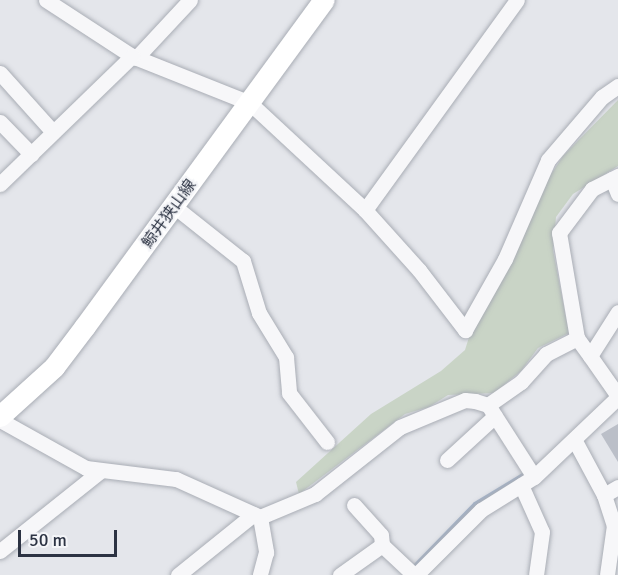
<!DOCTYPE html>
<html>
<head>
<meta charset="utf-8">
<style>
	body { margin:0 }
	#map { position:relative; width:618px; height:575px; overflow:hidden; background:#e4e6eb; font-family:Signika,"Noto Sans JP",sans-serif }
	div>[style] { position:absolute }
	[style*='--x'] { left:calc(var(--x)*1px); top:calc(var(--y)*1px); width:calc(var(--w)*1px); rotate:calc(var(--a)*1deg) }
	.green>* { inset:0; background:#c9d4c6 }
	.stream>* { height:4px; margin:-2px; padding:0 2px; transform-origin:2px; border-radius:2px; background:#a2b2c9 }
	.building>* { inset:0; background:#bbbfc8 }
	.roads { filter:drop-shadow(0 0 2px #a9adb5) drop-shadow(0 0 2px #a9adb5) }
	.minor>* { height:15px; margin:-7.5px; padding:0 7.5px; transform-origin:7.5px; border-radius:7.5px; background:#f7f7f9 }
	.secondary>* { height:21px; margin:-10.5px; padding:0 10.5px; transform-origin:10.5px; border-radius:10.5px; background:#fff }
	span { translate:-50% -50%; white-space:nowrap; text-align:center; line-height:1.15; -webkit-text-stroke:4.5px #f4f5f8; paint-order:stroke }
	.street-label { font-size:16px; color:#2c3343 }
	.scale { position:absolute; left:18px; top:530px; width:99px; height:27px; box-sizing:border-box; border:3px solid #2c3343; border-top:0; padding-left:8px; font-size:18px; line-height:21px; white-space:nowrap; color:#2c3343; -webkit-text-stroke:4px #f4f5f8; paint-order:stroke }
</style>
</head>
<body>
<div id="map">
	<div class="green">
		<i style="clip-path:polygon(618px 100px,618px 166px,573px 194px,556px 217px,553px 250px,569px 333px,538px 348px,521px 371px,494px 393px,448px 395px,429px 407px,405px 414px,299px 494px,296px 482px,371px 414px,441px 371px,465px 350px,475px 318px,544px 185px,563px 156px)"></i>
	</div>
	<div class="stream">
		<i style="--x:413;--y:568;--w:89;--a:-45.9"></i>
		<i style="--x:475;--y:504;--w:56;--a:-31.1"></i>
	</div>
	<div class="building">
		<i style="clip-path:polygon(618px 424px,618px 462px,601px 434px)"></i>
	</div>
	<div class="roads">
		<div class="minor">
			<i style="--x:46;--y:0;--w:103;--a:33.1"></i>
			<i style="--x:132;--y:56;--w:127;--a:21.7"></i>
			<i style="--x:250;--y:103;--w:157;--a:42.9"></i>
			<i style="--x:365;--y:210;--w:81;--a:48"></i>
			<i style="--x:419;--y:270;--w:76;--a:52.5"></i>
			<i style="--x:465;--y:330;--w:81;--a:-60.6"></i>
			<i style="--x:505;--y:259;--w:108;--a:-66.5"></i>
			<i style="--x:548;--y:160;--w:83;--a:-49.4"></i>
			<i style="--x:602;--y:97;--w:19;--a:-35"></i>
			<i style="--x:136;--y:58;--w:79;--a:-47"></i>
			<i style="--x:0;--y:73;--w:79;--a:48.1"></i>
			<i style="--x:0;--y:122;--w:45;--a:45.9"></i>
			<i style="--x:612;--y:179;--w:16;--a:68"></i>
			<i style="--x:0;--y:184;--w:184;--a:-44.1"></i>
			<i style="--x:175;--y:207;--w:87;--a:38.5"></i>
			<i style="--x:243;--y:261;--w:54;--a:72.9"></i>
			<i style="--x:259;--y:313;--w:52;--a:58.5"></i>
			<i style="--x:286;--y:357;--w:36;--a:85"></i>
			<i style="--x:289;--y:393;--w:62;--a:52.2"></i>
			<i style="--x:365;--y:210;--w:259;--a:-54.1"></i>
			<i style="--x:577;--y:338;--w:22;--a:54"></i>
			<i style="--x:590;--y:356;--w:52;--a:-57.5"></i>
			<i style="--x:590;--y:356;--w:49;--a:55"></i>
			<i style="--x:488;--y:405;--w:40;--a:-34.9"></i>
			<i style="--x:521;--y:382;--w:38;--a:-48"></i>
			<i style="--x:546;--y:354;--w:35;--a:-27"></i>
			<i style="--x:577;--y:338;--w:107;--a:-99.7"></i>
			<i style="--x:559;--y:233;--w:55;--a:-53.1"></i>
			<i style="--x:592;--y:189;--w:29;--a:-27"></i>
			<i style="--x:0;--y:420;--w:98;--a:29.2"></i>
			<i style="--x:86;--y:468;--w:91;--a:7"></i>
			<i style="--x:176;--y:479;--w:92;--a:24.3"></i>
			<i style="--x:260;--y:517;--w:60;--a:-22.7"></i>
			<i style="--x:315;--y:494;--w:108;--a:-38.2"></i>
			<i style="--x:400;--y:427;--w:70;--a:-22.6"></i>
			<i style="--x:465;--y:400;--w:10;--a:6"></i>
			<i style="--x:475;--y:401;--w:14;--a:17"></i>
			<i style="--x:488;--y:405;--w:85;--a:57.4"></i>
			<i style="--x:575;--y:441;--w:61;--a:61.8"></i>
			<i style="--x:604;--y:495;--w:32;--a:72"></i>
			<i style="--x:614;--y:525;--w:50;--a:98"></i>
			<i style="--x:447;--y:460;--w:65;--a:-42.5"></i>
			<i style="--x:521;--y:485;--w:51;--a:65.9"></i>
			<i style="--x:542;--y:532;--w:43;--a:97.9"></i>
			<i style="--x:604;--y:495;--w:16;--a:-30"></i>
			<i style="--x:354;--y:505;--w:40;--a:48"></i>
			<i style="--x:381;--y:535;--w:10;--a:84"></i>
			<i style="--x:260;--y:517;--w:36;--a:80"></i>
			<i style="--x:266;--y:552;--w:24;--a:105"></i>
			<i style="--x:0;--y:551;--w:127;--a:-38.6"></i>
			<i style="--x:178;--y:575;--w:97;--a:-38.8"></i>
			<i style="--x:340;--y:575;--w:52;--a:-35.5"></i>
			<i style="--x:382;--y:545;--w:44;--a:43.2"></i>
			<i style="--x:416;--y:575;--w:92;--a:-45"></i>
			<i style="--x:481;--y:510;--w:62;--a:-31.9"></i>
			<i style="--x:534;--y:477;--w:116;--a:-43.6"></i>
		</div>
		<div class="secondary">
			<i style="--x:0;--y:416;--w:73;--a:-42.2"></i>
			<i style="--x:54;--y:367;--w:51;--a:-52.9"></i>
			<i style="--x:85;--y:326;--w:404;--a:-53.8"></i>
		</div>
	</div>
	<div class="street-label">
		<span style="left:169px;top:214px;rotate:-54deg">鯨井狭山線</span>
	</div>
	<div class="scale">50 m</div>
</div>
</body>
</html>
